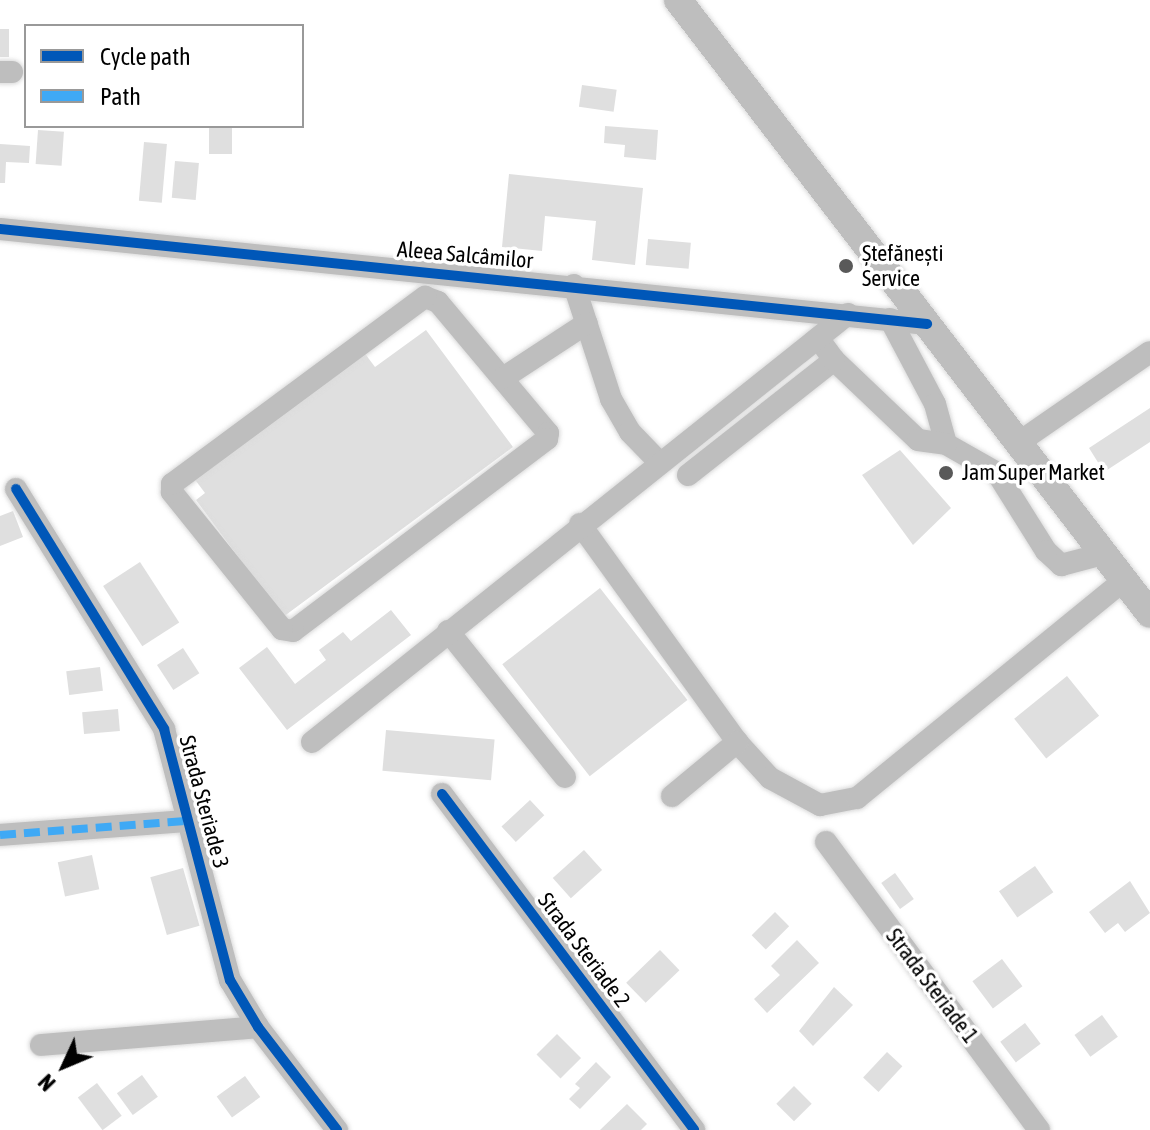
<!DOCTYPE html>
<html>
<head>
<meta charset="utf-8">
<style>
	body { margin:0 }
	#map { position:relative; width:1150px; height:1130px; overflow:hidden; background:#fff; font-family:"Asap Condensed",sans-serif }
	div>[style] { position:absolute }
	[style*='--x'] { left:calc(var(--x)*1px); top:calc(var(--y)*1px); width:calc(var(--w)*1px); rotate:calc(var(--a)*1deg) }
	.building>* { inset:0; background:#dfdfdf; transform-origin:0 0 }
	.roads { filter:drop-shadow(0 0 2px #dbdbdb) drop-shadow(0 0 2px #dbdbdb) }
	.minor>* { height:22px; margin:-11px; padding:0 11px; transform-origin:11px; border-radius:11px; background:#bebebe }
	.major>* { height:28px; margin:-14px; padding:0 14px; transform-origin:14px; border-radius:14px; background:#bebebe }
	.quiet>* { height:8px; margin-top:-4px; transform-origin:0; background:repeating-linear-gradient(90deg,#3fa9f5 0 16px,transparent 0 24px) }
	.cycleway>* { height:10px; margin:-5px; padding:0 5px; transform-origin:5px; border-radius:5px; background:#0057b8 }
	.dots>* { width:22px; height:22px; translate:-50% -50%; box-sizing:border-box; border:4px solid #fff; border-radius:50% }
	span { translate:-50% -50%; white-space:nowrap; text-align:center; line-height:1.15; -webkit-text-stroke:7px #fff; paint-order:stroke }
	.poi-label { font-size:22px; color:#000 }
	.left { translate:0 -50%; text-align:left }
	.street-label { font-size:22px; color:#000 }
	.legend { position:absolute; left:24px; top:24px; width:280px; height:104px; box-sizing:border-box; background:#fff; border:2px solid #999; margin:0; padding:10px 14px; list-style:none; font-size:24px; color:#000 }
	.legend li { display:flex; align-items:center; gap:16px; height:40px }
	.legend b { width:40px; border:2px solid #999 }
	.north { position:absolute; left:24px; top:1026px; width:80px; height:80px; -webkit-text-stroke:6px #fff; paint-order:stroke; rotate:226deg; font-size:22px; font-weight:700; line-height:32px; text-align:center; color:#000 }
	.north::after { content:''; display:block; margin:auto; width:28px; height:36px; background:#000; clip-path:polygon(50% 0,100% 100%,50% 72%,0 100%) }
</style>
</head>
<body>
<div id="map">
	<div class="building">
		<i style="left:0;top:29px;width:9px;height:28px"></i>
		<i style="left:582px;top:85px;width:35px;height:22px;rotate:8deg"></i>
		<i style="left:209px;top:126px;width:23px;height:28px"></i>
		<i style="clip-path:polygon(605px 126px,658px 130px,656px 160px,624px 157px,625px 145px,604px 143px)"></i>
		<i style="left:38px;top:130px;width:26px;height:34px;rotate:4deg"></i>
		<i style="left:144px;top:142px;width:23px;height:59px;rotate:5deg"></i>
		<i style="clip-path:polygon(0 144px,30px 146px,29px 163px,6px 162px,5px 183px,0 183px)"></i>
		<i style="left:175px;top:161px;width:24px;height:37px;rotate:5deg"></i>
		<i style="clip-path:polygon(509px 174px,643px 188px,635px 265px,592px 260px,596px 221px,545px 216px,542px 251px,502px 247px)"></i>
		<i style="left:648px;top:239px;width:43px;height:26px;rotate:5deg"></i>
		<i style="clip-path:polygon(426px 330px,513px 447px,283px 617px,196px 500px,205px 493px,193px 477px,363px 351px,375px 367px)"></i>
		<i style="clip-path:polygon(1150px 408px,1150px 442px,1104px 472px,1089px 448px)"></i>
		<i style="clip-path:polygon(900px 450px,951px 508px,913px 545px,862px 475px)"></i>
		<i style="clip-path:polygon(13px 511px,23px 537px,0 546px,0 516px)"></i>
		<i style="left:140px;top:562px;width:72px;height:44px;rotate:57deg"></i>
		<i style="left:600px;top:588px;width:142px;height:124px;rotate:52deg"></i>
		<i style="clip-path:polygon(391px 610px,411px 635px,287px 730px,239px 668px,267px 647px,295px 684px,326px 660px,319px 650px,343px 632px,351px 641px)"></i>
		<i style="left:183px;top:648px;width:30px;height:31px;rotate:57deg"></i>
		<i style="left:100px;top:667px;width:24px;height:34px;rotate:83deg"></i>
		<i style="left:1067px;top:676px;width:51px;height:68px;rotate:51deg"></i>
		<i style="left:118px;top:709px;width:22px;height:36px;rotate:85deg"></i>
		<i style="left:386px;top:730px;width:109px;height:41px;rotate:5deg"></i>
		<i style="left:530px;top:800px;width:21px;height:39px;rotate:47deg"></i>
		<i style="left:584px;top:850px;width:27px;height:42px;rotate:48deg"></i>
		<i style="left:92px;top:855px;width:35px;height:35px;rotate:78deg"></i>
		<i style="left:1035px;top:866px;width:32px;height:44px;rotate:55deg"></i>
		<i style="left:183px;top:868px;width:60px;height:34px;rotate:74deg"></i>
		<i style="left:895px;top:873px;width:32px;height:17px;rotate:54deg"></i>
		<i style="clip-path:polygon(1130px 881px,1150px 913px,1125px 932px,1118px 923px,1105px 933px,1089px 912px)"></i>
		<i style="left:775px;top:912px;width:20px;height:33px;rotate:45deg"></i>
		<i style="clip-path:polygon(797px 940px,819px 963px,767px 1013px,754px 999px,780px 975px,771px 966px)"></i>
		<i style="left:660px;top:950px;width:28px;height:47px;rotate:46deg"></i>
		<i style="left:1002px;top:959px;width:34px;height:37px;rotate:53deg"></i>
		<i style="clip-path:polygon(834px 987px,853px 1005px,813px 1046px,799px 1031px)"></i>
		<i style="left:1102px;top:1015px;width:27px;height:34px;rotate:54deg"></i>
		<i style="left:1025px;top:1023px;width:26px;height:31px;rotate:53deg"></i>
		<i style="left:557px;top:1034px;width:34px;height:29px;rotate:45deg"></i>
		<i style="left:887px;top:1052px;width:21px;height:35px;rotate:43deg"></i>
		<i style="clip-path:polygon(596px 1062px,611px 1077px,580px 1109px,569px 1099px,580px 1088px,575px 1084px)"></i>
		<i style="left:142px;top:1075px;width:27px;height:31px;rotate:54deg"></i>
		<i style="left:245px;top:1076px;width:26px;height:35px;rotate:54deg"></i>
		<i style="left:97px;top:1083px;width:41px;height:24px;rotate:53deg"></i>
		<i style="left:794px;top:1086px;width:25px;height:25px;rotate:45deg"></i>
		<i style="clip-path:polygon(627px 1104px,647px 1124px,641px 1130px,600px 1130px)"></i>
	</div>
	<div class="roads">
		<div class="minor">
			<i style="--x:0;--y:72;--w:12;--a:0"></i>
			<i style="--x:0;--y:229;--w:932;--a:5.85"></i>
			<i style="--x:574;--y:285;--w:120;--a:72"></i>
			<i style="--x:611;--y:399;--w:38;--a:60"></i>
			<i style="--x:630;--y:432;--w:42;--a:46"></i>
			<i style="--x:425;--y:297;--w:14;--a:21"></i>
			<i style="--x:438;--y:302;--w:171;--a:50"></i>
			<i style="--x:548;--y:433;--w:6;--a:99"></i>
			<i style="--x:547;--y:439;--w:318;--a:142.9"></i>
			<i style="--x:293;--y:631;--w:11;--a:-170"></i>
			<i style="--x:282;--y:629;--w:176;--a:-128.8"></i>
			<i style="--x:172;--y:492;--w:8;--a:-90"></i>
			<i style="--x:172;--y:484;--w:315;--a:-36.5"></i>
			<i style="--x:890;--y:319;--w:96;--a:62.1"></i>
			<i style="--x:935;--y:404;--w:41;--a:74.6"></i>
			<i style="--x:946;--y:444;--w:59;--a:29.6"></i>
			<i style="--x:997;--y:473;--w:92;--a:57.9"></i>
			<i style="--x:1046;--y:551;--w:21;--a:43"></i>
			<i style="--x:1061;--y:565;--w:43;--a:-14.7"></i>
			<i style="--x:834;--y:360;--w:116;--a:43.6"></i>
			<i style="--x:918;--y:440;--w:28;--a:8"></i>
			<i style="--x:503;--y:378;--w:100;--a:-33.2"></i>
			<i style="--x:1018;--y:443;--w:160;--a:-34.6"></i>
			<i style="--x:688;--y:475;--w:186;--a:-38.2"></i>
			<i style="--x:834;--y:360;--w:27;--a:-126"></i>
			<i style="--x:16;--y:489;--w:282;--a:58.3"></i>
			<i style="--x:164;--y:729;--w:260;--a:75.3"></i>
			<i style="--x:230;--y:980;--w:55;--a:59.2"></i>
			<i style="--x:258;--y:1027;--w:130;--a:52.5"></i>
			<i style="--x:580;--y:524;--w:269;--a:54.2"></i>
			<i style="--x:737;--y:742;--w:49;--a:47.5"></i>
			<i style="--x:770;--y:778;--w:57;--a:28.4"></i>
			<i style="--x:820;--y:805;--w:38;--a:-11"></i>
			<i style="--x:857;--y:798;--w:345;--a:-39.2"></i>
			<i style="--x:448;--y:631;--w:187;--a:51.3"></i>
			<i style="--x:312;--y:742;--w:686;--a:-38.61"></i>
			<i style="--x:442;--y:794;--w:420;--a:53.1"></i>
			<i style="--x:672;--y:796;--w:85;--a:-39.7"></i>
			<i style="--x:0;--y:835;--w:189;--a:-4.3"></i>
			<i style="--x:826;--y:842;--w:358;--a:53.5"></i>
			<i style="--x:41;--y:1045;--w:218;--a:-4.7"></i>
		</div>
		<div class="major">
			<i style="--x:678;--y:0;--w:774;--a:52.45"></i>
		</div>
	</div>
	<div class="quiet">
		<i style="--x:0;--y:835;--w:189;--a:-4.3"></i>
	</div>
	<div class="cycleway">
		<i style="--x:0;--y:229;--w:932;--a:5.85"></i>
		<i style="--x:16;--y:489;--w:282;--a:58.3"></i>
		<i style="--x:164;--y:729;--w:260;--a:75.3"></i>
		<i style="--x:230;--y:980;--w:55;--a:59.2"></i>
		<i style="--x:258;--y:1027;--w:130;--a:52.5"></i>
		<i style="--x:442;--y:794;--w:420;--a:53.1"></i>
	</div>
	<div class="dots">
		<i style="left:846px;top:266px;background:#595959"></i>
		<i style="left:946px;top:473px;background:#595959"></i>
	</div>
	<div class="poi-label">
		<span class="left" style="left:862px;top:266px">Ștefănești<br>Service</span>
		<span class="left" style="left:962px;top:473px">Jam Super Market</span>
	</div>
	<div class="street-label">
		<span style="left:465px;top:255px;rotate:5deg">Aleea Salcâmilor</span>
		<span style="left:204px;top:802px;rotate:75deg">Strada Steriade 3</span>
		<span style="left:584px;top:950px;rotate:53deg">Strada Steriade 2</span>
		<span style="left:932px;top:986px;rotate:53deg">Strada Steriade 1</span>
	</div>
	<ul class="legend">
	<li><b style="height:10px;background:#0057b8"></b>Cycle path</li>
	<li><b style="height:10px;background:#3fa9f5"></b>Path</li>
	</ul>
	<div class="north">N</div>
</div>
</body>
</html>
